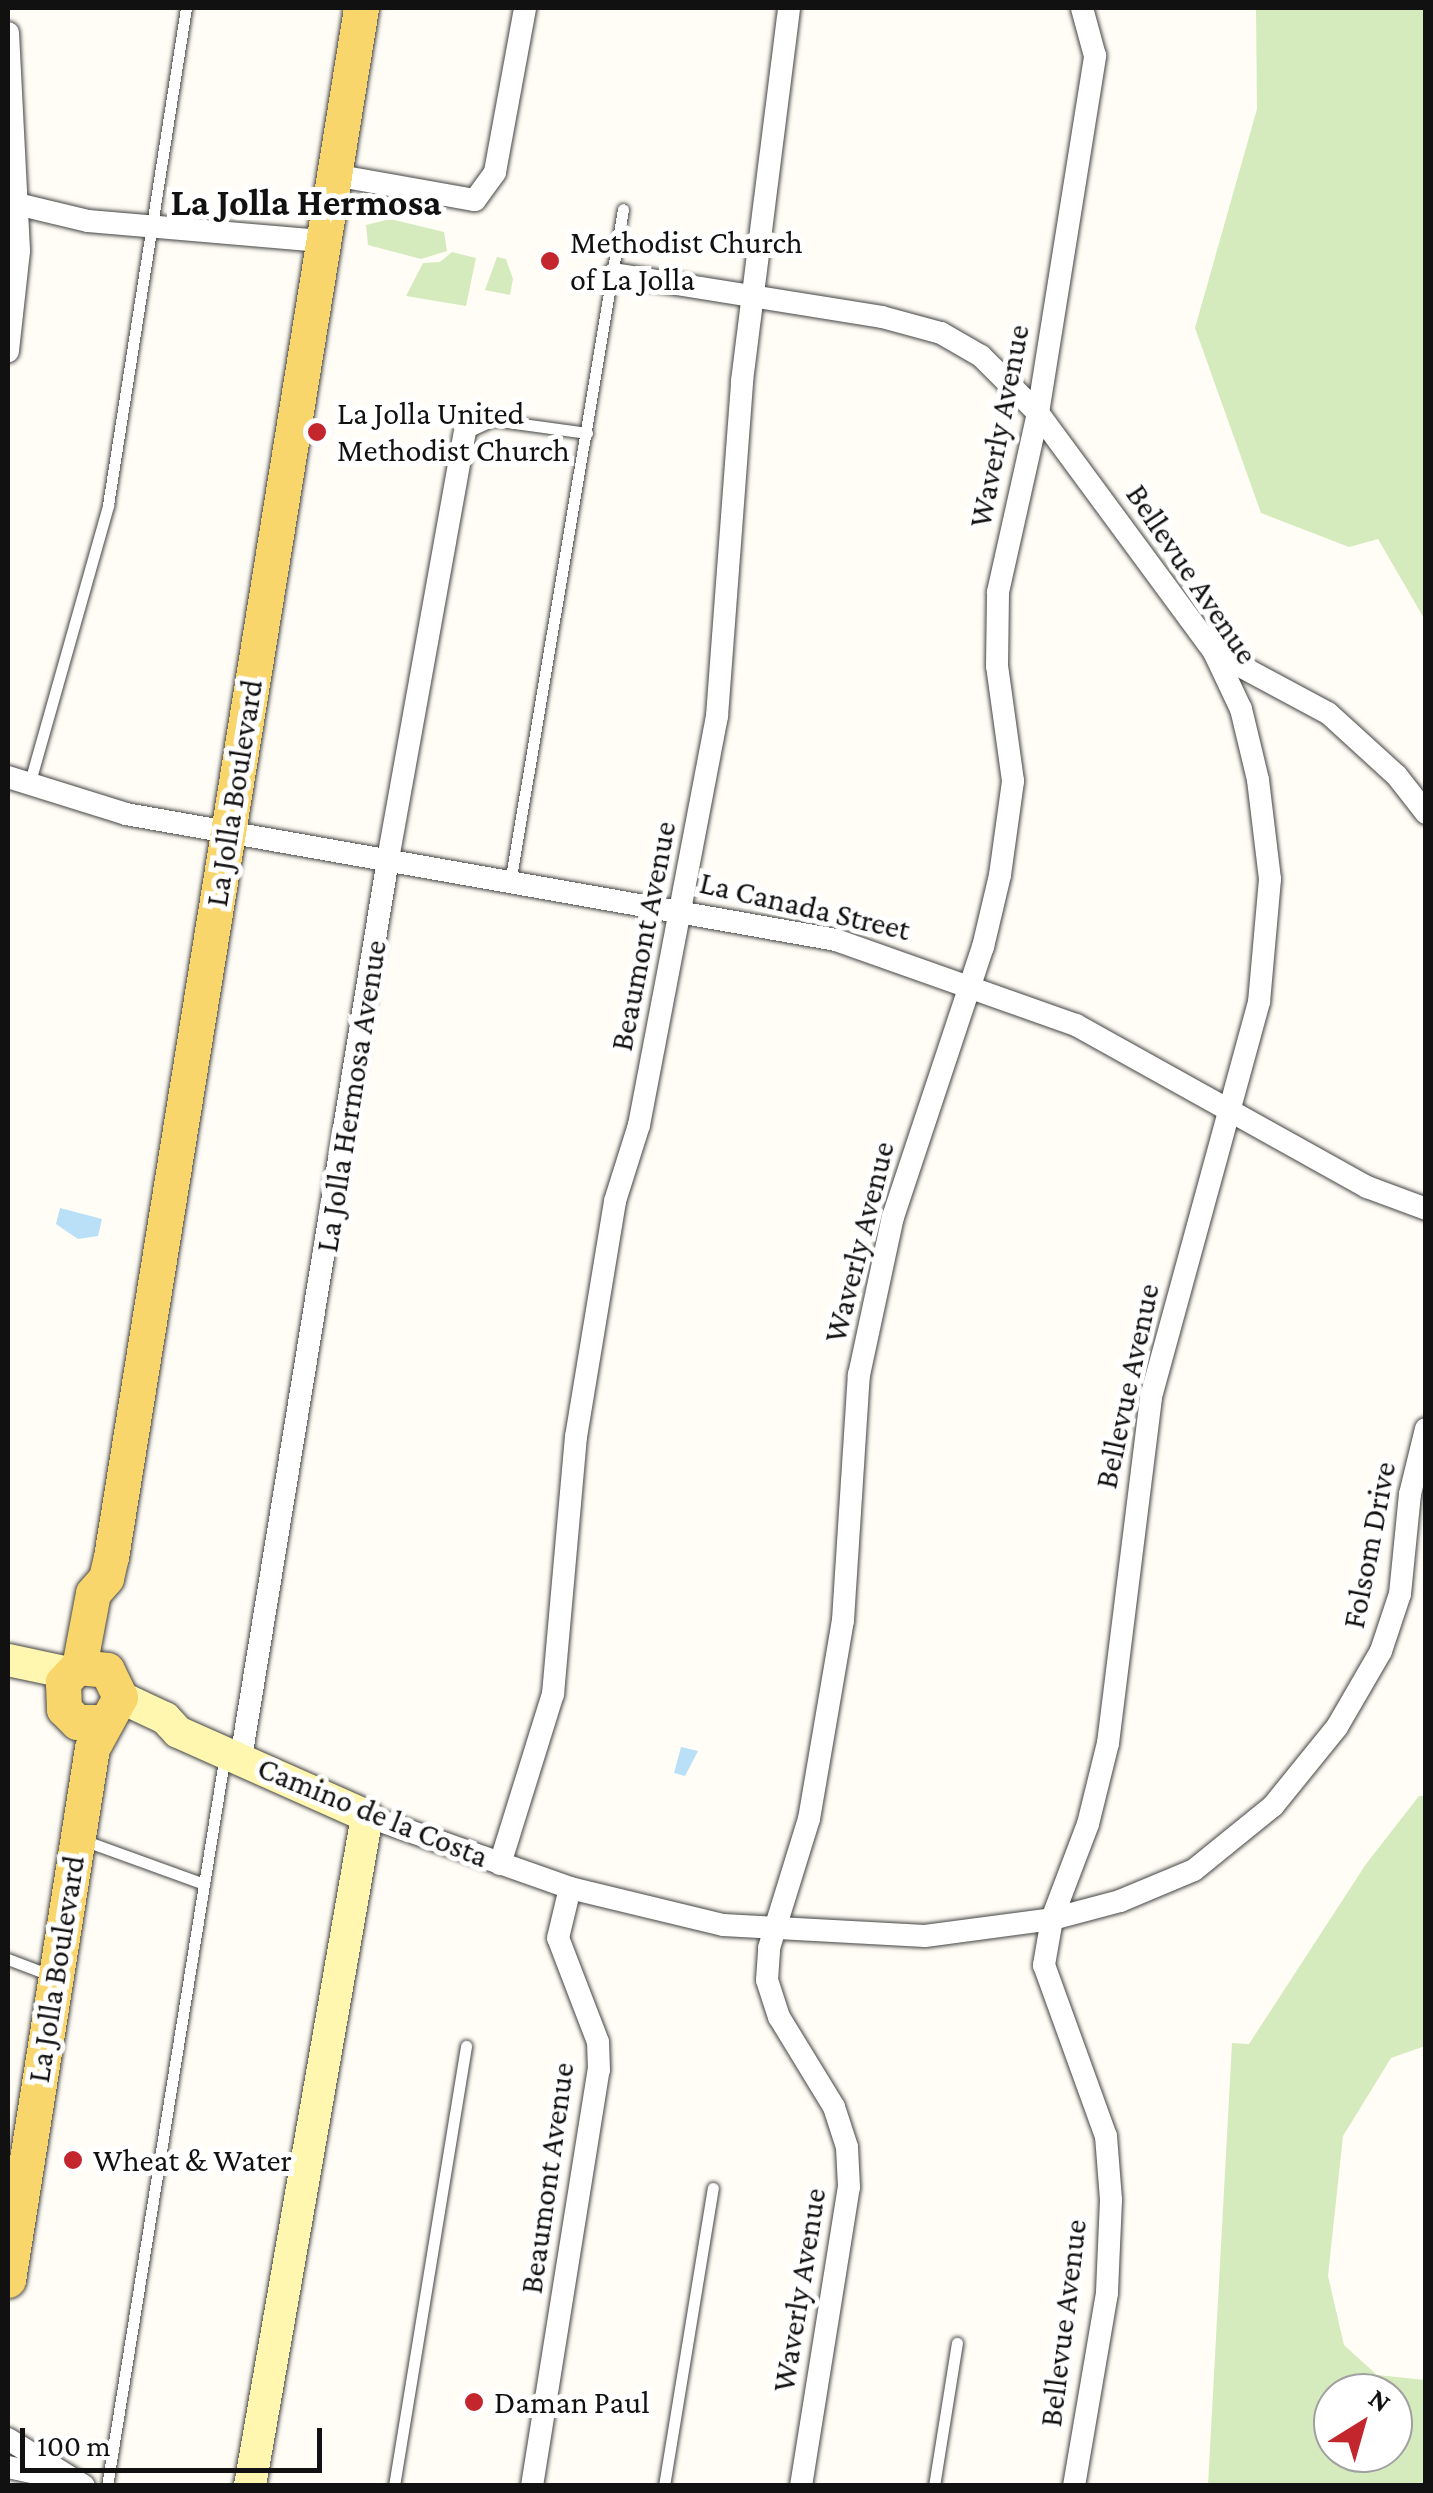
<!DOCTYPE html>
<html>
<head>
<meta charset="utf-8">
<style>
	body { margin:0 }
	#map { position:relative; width:1433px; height:2493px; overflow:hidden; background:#fffdf5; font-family:"Crimson Pro",serif }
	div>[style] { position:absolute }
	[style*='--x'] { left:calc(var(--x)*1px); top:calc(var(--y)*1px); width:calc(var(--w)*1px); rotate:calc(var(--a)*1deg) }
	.green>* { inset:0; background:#d5ebbd }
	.water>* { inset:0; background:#b9e0f7 }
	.roads { filter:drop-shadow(0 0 2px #444) drop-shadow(0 0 2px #444) }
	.lane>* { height:11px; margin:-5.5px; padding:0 5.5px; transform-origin:5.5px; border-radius:5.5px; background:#fff }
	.street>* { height:22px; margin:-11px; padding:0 11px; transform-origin:11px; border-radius:11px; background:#fff }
	.secondary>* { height:32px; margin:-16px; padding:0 16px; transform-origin:16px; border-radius:16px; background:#fff6b0 }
	.primary>* { height:35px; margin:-17.5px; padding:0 17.5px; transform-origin:17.5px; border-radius:17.5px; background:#f9d66b }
	.dots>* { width:28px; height:28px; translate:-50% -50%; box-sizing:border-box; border:5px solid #fff; border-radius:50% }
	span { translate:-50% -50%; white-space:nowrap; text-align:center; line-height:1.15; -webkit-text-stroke:10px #fff; paint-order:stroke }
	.poi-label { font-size:32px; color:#111 }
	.left { translate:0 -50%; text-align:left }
	.street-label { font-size:32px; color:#111 }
	.quarter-label { font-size:38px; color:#111; font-weight:700 }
	.frame { position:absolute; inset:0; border:10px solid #111; pointer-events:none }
	.north { position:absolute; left:1313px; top:2373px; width:100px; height:100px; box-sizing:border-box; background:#fff; border:2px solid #a0a0a0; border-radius:50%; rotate:37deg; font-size:28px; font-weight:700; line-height:40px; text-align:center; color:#111 }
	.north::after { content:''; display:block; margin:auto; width:35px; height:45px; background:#c4262e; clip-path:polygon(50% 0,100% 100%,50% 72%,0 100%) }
	.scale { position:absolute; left:20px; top:2428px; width:302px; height:45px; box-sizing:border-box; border:5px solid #111; border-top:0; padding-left:12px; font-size:30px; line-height:35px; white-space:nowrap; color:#111; -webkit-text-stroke:8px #fff; paint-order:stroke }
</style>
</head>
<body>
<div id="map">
	<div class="green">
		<i style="clip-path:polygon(1256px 8px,1425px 8px,1425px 620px,1378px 539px,1349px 547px,1261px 513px,1195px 328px,1257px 109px)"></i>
		<i style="clip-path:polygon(390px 219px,444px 232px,447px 251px,421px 259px,368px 245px,366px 225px)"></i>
		<i style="clip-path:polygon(452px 252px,476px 258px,466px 306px,406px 296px,423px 263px,440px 262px)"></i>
		<i style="clip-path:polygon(497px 257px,506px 259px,513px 279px,510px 295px,485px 290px)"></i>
		<i style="clip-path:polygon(evenodd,1419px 1796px,1426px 1796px,1425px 2046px,1391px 2058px,1343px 2136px,1328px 2276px,1344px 2345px,1377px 2375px,1425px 2380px,1425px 2485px,1208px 2485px,1232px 2043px,1249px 2044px,1366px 1864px,1419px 1796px,1393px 2393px,1393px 2453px,1333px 2453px,1333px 2393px,1393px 2393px)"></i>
	</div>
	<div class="water">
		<i style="clip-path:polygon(60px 1208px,102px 1219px,98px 1236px,78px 1239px,56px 1224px)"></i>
		<i style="clip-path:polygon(681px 1747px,698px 1751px,685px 1776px,674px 1773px)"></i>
	</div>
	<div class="roads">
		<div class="lane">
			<i style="--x:465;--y:433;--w:31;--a:-25"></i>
			<i style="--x:493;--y:420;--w:95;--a:7.9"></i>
			<i style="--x:29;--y:785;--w:291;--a:-74.2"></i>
			<i style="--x:108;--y:505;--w:503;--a:-81.08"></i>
			<i style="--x:511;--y:877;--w:677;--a:-80.48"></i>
			<i style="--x:80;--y:1839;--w:132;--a:19.9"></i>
			<i style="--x:8;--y:1959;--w:34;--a:21"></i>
			<i style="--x:107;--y:2486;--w:741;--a:-80.84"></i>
			<i style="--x:394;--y:2486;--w:446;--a:-80.7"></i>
			<i style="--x:664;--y:2486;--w:302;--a:-80.7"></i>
			<i style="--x:934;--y:2486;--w:145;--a:-80.9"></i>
		</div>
		<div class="street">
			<i style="--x:8;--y:33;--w:218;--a:87.1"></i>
			<i style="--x:19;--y:251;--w:101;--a:96.3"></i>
			<i style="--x:334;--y:175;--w:143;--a:10.1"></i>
			<i style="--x:475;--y:200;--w:34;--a:-54"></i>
			<i style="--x:495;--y:172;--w:167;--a:-79.6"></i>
			<i style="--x:17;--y:204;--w:73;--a:13.5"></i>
			<i style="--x:88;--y:221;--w:234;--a:4.9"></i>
			<i style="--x:614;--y:274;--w:271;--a:9.1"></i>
			<i style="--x:882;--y:317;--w:61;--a:15.2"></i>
			<i style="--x:941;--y:333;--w:46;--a:29.9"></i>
			<i style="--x:981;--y:356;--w:81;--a:45"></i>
			<i style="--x:1038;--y:413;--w:297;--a:53.6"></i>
			<i style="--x:1214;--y:652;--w:63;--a:64.7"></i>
			<i style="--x:1241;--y:709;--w:73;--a:76.5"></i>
			<i style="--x:1258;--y:780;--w:100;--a:83.1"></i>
			<i style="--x:1270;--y:879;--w:123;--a:95.1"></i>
			<i style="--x:1259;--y:1002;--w:410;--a:105.3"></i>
			<i style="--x:1151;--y:1398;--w:348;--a:97.1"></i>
			<i style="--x:1108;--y:1743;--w:83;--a:103.9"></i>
			<i style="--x:1088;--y:1824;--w:102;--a:110.8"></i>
			<i style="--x:1052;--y:1919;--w:47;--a:99.9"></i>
			<i style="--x:1044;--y:1965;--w:182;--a:70.1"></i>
			<i style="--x:1106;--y:2136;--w:64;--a:85.5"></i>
			<i style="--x:1111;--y:2200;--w:93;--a:92.5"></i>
			<i style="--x:1107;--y:2293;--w:196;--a:99.7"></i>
			<i style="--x:1214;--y:652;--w:129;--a:28.2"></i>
			<i style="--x:1328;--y:713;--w:93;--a:42.4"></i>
			<i style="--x:1397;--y:776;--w:47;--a:51.9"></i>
			<i style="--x:8;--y:777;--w:124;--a:17.4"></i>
			<i style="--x:126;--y:814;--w:721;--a:10.06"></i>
			<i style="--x:836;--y:940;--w:255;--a:19.5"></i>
			<i style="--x:1076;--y:1025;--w:333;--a:29.1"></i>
			<i style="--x:1367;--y:1187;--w:63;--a:20.4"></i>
			<i style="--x:241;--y:1758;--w:911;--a:-80.71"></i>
			<i style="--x:388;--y:859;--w:433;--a:-79.8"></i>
			<i style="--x:367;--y:1816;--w:215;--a:19.5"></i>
			<i style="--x:570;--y:1888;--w:157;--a:13.6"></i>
			<i style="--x:723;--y:1925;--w:202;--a:3.1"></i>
			<i style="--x:925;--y:1936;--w:128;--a:-7.6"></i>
			<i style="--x:1052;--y:1919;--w:70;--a:-14.8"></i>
			<i style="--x:1120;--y:1901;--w:80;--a:-22.7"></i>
			<i style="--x:1194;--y:1870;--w:102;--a:-39"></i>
			<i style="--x:1273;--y:1806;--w:102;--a:-51"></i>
			<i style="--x:1337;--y:1727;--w:88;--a:-59.9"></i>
			<i style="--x:1381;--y:1651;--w:60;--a:-71.6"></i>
			<i style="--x:1400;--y:1594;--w:100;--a:-84.3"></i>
			<i style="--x:1410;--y:1494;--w:67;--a:-76.2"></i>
			<i style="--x:500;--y:1864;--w:178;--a:-72.7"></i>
			<i style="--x:553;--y:1694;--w:258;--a:-84.9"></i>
			<i style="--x:576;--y:1437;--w:239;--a:-80.6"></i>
			<i style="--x:615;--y:1201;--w:80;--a:-72.5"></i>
			<i style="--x:639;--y:1125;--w:416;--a:-79.2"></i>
			<i style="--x:717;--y:716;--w:336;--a:-85.7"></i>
			<i style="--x:742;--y:381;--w:376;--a:-82.8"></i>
			<i style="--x:8;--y:2439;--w:89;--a:31.7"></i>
			<i style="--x:8;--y:2467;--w:57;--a:12.1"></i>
			<i style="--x:532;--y:2486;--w:421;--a:-80.9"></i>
			<i style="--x:599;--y:2070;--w:28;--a:-92"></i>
			<i style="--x:598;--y:2042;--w:111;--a:-111"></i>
			<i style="--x:558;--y:1938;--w:51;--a:-76.5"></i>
			<i style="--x:801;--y:2486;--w:303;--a:-80.9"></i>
			<i style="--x:849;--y:2187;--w:40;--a:-92.9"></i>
			<i style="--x:847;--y:2147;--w:42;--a:-108"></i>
			<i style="--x:834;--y:2107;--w:105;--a:-121.4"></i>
			<i style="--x:779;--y:2017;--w:39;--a:-108"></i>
			<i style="--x:767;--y:1980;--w:32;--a:-86"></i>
			<i style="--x:769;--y:1948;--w:135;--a:-72.8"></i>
			<i style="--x:809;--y:1819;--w:202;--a:-80.3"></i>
			<i style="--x:843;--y:1620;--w:246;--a:-86.3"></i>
			<i style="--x:859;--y:1375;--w:162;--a:-77.9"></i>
			<i style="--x:893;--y:1217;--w:285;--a:-71.6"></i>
			<i style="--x:983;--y:947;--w:74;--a:-76.7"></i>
			<i style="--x:1000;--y:875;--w:95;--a:-82.1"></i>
			<i style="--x:1013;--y:781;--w:116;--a:-97.9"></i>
			<i style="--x:997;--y:666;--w:74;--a:-89.2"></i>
			<i style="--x:998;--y:592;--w:183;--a:-77.4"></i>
			<i style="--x:1038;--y:413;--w:362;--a:-80.9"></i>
			<i style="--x:1095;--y:56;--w:50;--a:-105.2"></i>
		</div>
		<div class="secondary">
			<i style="--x:8;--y:1660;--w:62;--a:12"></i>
			<i style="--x:120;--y:1697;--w:50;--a:25"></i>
			<i style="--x:165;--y:1718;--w:19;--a:47"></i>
			<i style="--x:178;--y:1732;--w:207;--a:24"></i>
			<i style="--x:367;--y:1816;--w:680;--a:99.91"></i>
		</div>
		<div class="primary">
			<i style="--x:79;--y:1667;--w:75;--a:-79.3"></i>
			<i style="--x:93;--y:1593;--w:20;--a:-49"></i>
			<i style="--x:106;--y:1578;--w:22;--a:-77"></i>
			<i style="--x:111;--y:1557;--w:1569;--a:-80.83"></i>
			<i style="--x:8;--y:2280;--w:539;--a:-81.03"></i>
			<i style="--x:92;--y:1748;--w:58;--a:-61.2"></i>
			<i style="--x:120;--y:1697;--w:30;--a:-116"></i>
			<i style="--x:107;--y:1670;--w:30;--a:-174"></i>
			<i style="--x:77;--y:1667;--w:21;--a:133"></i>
			<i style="--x:63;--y:1682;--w:27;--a:88"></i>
			<i style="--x:64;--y:1709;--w:18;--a:45"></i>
			<i style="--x:77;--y:1722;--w:28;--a:0"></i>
		</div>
	</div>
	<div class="dots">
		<i style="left:550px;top:261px;background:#c4262e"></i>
		<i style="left:317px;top:432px;background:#c4262e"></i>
		<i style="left:73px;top:2160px;background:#c4262e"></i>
		<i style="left:474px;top:2402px;background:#c4262e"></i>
	</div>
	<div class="poi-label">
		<span class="left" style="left:570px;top:261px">Methodist Church<br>of La Jolla</span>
		<span class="left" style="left:337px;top:432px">La Jolla United<br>Methodist Church</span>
		<span class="left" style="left:93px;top:2160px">Wheat &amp; Water</span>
		<span class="left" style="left:494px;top:2402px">Daman Paul</span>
	</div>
	<div class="street-label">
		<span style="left:999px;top:426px;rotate:-79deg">Waverly Avenue</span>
		<span style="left:1192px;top:574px;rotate:56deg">Bellevue Avenue</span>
		<span style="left:234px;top:793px;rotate:-81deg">La Jolla Boulevard</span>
		<span style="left:805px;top:906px;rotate:13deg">La Canada Street</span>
		<span style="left:643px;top:936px;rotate:-79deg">Beaumont Avenue</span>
		<span style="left:351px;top:1096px;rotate:-81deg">La Jolla Hermosa Avenue</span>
		<span style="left:859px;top:1242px;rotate:-76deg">Waverly Avenue</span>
		<span style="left:1127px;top:1386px;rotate:-78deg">Bellevue Avenue</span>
		<span style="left:1369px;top:1545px;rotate:-79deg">Folsom Drive</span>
		<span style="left:373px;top:1812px;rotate:22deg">Camino de la Costa</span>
		<span style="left:56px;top:1969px;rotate:-81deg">La Jolla Boulevard</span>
		<span style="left:547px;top:2178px;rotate:-82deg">Beaumont Avenue</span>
		<span style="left:799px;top:2290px;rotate:-81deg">Waverly Avenue</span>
		<span style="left:1063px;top:2323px;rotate:-83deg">Bellevue Avenue</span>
	</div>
	<div class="quarter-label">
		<span style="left:306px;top:203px">La Jolla Hermosa</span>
	</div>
	<div class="frame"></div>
	<div class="north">N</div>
	<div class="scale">100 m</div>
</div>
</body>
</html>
